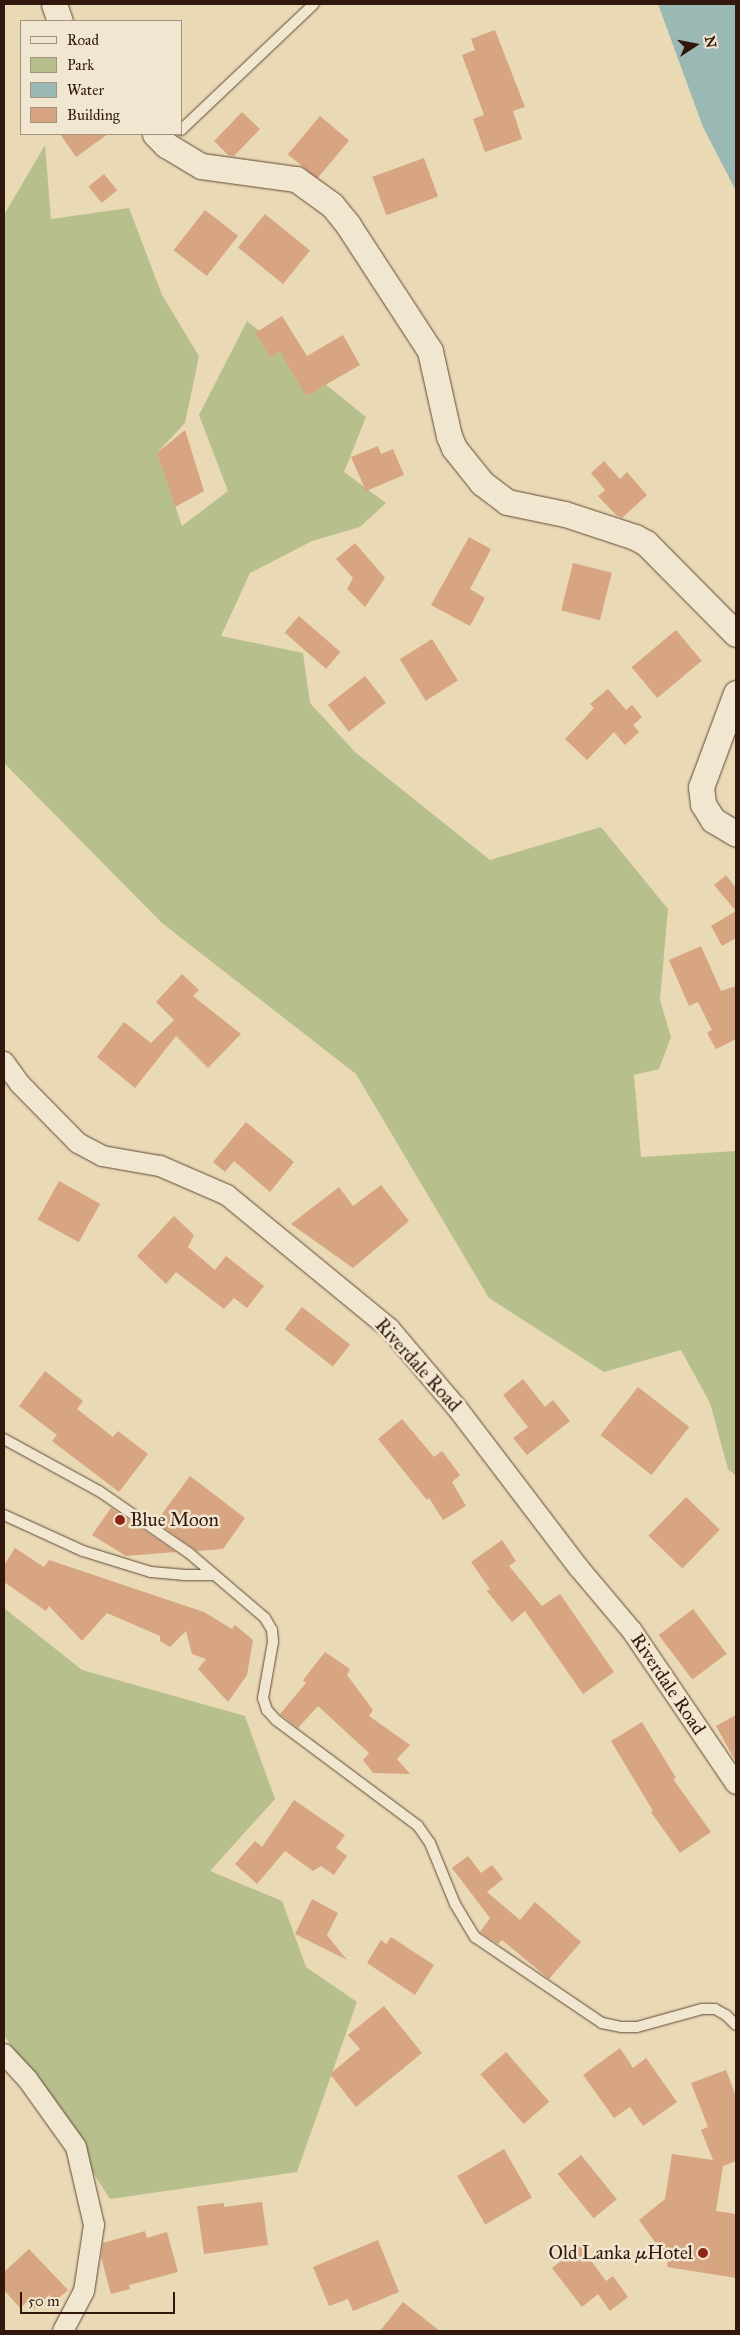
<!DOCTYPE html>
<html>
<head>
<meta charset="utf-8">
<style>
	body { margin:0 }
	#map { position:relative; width:740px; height:2335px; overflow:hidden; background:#ead9b5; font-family:"IM FELL Great Primer",serif }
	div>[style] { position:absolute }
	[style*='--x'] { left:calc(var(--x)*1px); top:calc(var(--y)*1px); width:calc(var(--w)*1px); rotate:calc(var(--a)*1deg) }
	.green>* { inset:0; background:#b7bf8d }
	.water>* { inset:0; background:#9ab9b5 }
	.building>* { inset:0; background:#d7a581; transform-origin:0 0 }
	.roads { filter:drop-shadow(0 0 1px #604837) drop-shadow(0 0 1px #604837) }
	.service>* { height:10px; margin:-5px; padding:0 5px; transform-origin:5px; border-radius:5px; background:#f1e6cf }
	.minor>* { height:20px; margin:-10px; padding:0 10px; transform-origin:10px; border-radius:10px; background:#f1e6cf }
	.tertiary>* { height:25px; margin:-12.5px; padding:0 12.5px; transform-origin:12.5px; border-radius:12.5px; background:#f1e6cf }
	.dots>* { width:14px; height:14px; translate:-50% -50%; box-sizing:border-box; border:2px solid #f1e6cf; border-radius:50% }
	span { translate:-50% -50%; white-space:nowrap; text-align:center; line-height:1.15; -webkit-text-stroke:5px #f1e6cf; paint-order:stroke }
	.street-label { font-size:19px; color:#32170d }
	.poi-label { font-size:19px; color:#32170d }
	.left { translate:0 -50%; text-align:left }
	.right { translate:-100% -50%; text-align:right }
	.frame { position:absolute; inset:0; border:5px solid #32170d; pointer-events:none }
	.legend { position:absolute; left:20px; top:20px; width:162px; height:115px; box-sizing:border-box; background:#f1e6cf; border:1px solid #a59381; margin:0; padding:6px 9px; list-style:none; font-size:15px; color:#32170d }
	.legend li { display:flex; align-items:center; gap:10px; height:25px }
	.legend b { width:25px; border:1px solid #a59381 }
	.north { position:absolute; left:670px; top:20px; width:50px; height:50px; -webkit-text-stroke:4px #f1e6cf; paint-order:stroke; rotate:79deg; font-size:14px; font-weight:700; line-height:20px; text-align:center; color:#32170d }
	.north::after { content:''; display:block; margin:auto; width:18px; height:22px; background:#32170d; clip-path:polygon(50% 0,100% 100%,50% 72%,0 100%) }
	.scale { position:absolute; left:20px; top:2292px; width:155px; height:22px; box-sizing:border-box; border:2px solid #32170d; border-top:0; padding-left:6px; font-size:15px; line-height:18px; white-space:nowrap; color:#32170d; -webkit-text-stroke:4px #f1e6cf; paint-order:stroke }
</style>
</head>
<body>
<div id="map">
	<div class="green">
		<i style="clip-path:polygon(45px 145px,51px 219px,129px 208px,162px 295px,199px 356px,185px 423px,157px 453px,182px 526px,228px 491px,199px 415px,247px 321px,366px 417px,344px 472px,386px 503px,360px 527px,312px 541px,250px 573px,221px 636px,303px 653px,310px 703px,355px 752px,490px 860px,601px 827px,668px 909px,660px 1000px,671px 1037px,659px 1069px,634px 1075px,641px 1157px,736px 1151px,736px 1476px,728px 1469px,710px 1403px,681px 1350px,604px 1372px,489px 1298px,356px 1074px,162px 923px,4px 763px,4px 215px)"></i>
		<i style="clip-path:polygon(4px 1608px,82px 1670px,245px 1716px,275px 1799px,210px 1871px,282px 1901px,306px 1967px,357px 2002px,297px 2172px,110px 2199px,4px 2035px)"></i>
	</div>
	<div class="water">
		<i style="clip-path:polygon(658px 4px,736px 4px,736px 191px,703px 127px)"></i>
	</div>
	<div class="building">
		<i style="clip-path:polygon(495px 30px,525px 107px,513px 111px,522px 139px,485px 152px,473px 119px,484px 115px,462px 55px,475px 50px,471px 39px)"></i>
		<i style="clip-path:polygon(242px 112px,260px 129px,234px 156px,228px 155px,214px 141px)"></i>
		<i style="left:320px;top:116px;width:38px;height:50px;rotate:40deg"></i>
		<i style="clip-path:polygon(60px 134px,108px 134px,76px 157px)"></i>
		<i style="left:424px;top:158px;width:41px;height:55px;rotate:70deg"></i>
		<i style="left:104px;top:174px;width:21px;height:20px;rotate:51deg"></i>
		<i style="left:205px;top:210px;width:42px;height:51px;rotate:38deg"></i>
		<i style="left:265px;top:214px;width:58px;height:43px;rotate:39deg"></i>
		<i style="clip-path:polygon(282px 316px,307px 356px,343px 335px,360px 365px,306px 396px,280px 351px,271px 358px,255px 333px)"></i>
		<i style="clip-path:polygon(185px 430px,204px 491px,175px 507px,157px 453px)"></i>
		<i style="clip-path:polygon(378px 446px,381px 454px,393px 449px,404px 475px,366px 491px,351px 457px)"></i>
		<i style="clip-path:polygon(604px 461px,620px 479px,627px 472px,647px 495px,622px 518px,616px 515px,598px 496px,605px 490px,591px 473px)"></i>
		<i style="clip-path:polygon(469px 537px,491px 549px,470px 589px,485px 598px,470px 626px,431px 605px)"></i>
		<i style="clip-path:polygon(355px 543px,385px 578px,365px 607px,347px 589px,353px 578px,336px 559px)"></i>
		<i style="left:573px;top:563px;width:40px;height:49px;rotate:14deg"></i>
		<i style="left:299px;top:616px;width:55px;height:22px;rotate:41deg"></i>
		<i style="left:676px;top:630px;width:40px;height:58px;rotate:50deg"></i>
		<i style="left:432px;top:639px;width:49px;height:38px;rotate:58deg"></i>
		<i style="left:365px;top:676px;width:34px;height:47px;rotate:52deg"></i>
		<i style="clip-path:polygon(608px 689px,626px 710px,632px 705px,642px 717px,633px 725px,639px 732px,625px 745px,614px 732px,587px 760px,565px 739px,594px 708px,590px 704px)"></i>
		<i style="clip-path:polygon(726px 875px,736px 888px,736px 938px,722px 946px,711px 926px,736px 911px,714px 885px)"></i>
		<i style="clip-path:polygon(701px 946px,721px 991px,736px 986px,736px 1039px,716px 1049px,707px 1033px,712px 1030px,698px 1002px,689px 1006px,669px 960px)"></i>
		<i style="clip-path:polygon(182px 974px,199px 990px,193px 996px,241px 1034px,208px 1068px,176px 1036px,135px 1088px,97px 1057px,124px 1022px,151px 1043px,174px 1020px,156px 1002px)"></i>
		<i style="clip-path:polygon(246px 1122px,294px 1162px,270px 1192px,234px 1161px,225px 1172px,213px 1162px)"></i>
		<i style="left:59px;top:1181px;width:47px;height:44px;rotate:29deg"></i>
		<i style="clip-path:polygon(381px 1185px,409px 1221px,353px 1268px,291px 1224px,339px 1187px,353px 1206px)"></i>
		<i style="clip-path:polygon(174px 1216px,194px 1235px,188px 1247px,215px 1270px,226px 1256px,264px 1286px,247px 1308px,234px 1298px,224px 1309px,176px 1272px,166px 1284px,137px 1256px)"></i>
		<i style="left:302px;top:1307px;width:61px;height:28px;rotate:38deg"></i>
		<i style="clip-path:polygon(45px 1371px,83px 1401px,77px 1409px,113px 1437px,118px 1431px,148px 1454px,119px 1492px,52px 1441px,57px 1435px,19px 1406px)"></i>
		<i style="clip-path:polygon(523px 1379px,545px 1407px,553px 1400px,570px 1421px,527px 1455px,513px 1438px,528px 1427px,503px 1395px)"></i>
		<i style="left:638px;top:1387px;width:65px;height:61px;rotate:38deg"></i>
		<i style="clip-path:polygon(402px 1419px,434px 1457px,442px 1451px,460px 1475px,452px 1482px,466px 1506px,443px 1520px,429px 1498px,427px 1500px,378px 1439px)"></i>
		<i style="clip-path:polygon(190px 1476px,245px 1518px,223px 1549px,197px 1551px,156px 1522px)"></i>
		<i style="left:686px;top:1497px;width:47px;height:54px;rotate:44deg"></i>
		<i style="clip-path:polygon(111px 1508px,176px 1552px,126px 1556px,92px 1535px)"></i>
		<i style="clip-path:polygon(502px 1540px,516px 1561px,509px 1566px,542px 1606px,560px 1594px,614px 1672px,583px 1694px,525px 1611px,512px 1622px,487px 1591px,490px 1589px,471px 1562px)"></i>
		<i style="clip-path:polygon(15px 1548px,44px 1567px,49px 1560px,204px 1612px,232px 1629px,235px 1625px,253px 1640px,247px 1675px,228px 1702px,198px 1669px,206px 1659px,192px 1654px,186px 1631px,170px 1647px,160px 1641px,160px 1636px,107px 1613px,82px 1641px,49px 1606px,46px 1611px,4px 1582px,4px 1565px)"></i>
		<i style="left:693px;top:1609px;width:56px;height:43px;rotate:53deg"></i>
		<i style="clip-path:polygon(325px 1652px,350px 1669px,347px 1675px,373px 1710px,369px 1716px,410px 1745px,397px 1759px,410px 1774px,373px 1773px,363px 1760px,369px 1753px,318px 1706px,298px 1728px,280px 1714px,306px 1683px,303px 1680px)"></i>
		<i style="clip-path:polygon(736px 1715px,736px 1762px,716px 1726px)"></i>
		<i style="clip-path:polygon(642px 1722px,676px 1778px,673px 1779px,711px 1832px,680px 1853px,651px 1812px,653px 1811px,611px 1741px)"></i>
		<i style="clip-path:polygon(294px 1800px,345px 1835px,336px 1848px,347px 1856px,334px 1875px,321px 1866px,313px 1871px,285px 1851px,257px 1884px,235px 1864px,255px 1841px,262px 1847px)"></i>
		<i style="clip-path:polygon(468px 1856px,481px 1873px,492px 1865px,503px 1879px,487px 1892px,520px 1920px,535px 1902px,581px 1942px,549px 1979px,502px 1940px,498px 1944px,480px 1932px,490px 1918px,452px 1868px)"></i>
		<i style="clip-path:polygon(312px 1899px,338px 1913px,327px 1935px,347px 1960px,295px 1934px)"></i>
		<i style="clip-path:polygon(391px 1937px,434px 1965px,415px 1995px,367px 1963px,381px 1940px,386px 1944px)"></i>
		<i style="clip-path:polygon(384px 2006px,422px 2053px,356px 2107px,330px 2074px,360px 2049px,348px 2035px)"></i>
		<i style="clip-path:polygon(620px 2048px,633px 2068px,646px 2058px,677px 2102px,643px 2126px,630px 2107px,614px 2118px,583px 2075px)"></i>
		<i style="left:506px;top:2052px;width:66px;height:34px;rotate:49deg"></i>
		<i style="clip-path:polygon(726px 2070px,736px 2097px,736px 2161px,723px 2166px,716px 2211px,736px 2214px,736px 2278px,667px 2267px,668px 2260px,639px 2220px,665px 2199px,672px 2154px,713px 2160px,701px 2130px,708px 2127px,691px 2083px)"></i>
		<i style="left:504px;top:2149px;width:56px;height:54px;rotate:60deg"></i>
		<i style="left:581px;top:2155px;width:57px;height:30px;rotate:51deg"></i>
		<i style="clip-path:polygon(262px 2202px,268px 2245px,204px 2254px,197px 2206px,224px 2203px,224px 2207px)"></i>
		<i style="clip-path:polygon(145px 2231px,147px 2238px,167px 2232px,178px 2272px,129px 2285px,130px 2289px,111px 2294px,101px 2257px,103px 2243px)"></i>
		<i style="clip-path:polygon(378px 2240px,399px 2292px,353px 2311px,348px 2299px,329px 2306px,313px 2267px)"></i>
		<i style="clip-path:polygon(580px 2246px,606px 2281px,613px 2276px,628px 2297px,610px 2311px,598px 2294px,582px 2307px,552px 2268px)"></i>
		<i style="clip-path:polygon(29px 2249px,68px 2290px,55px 2301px,49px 2295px,34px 2309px,27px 2302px,20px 2308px,4px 2290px,4px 2272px)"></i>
		<i style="clip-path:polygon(403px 2302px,440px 2331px,380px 2331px)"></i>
	</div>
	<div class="roads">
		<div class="service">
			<i style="--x:181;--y:130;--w:183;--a:-43.5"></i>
			<i style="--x:4;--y:1439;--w:108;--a:28.7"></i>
			<i style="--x:99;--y:1491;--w:109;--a:34.6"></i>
			<i style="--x:189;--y:1553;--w:100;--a:40.5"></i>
			<i style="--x:265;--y:1618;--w:14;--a:60"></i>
			<i style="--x:272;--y:1630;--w:12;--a:85"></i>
			<i style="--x:273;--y:1642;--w:57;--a:100.1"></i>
			<i style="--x:263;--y:1698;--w:13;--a:72"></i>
			<i style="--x:267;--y:1710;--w:13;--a:48"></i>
			<i style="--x:276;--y:1720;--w:177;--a:36.7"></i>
			<i style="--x:418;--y:1826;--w:21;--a:55"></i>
			<i style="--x:430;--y:1843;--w:66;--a:67.7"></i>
			<i style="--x:455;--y:1904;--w:39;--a:59"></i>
			<i style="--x:475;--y:1937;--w:153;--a:34.1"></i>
			<i style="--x:602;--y:2023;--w:19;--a:12"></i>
			<i style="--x:621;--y:2027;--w:16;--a:0"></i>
			<i style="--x:637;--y:2027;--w:67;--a:-15.5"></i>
			<i style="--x:702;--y:2009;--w:13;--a:0"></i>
			<i style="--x:715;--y:2009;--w:13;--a:29"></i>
			<i style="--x:726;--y:2015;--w:14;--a:45"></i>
			<i style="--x:4;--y:1515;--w:87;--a:24.5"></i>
			<i style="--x:83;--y:1551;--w:71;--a:17.2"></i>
			<i style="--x:151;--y:1572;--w:32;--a:5"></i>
			<i style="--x:183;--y:1575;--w:29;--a:0"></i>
		</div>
		<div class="minor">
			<i style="--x:4;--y:1062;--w:27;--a:54"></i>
			<i style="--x:20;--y:1084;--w:83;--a:45.5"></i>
			<i style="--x:78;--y:1143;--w:27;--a:28"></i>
			<i style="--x:102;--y:1156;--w:59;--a:9.8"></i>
			<i style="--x:160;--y:1166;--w:73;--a:23.4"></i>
			<i style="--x:227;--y:1195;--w:211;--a:39.4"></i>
			<i style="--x:390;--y:1329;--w:104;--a:49.7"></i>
			<i style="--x:457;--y:1408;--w:201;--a:52.7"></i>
			<i style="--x:579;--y:1568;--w:82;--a:49.9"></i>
			<i style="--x:632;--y:1631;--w:185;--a:55.8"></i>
			<i style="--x:4;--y:2054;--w:35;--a:47"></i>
			<i style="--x:28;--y:2080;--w:82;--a:54.4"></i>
			<i style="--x:76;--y:2147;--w:80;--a:77"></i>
			<i style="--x:94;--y:2225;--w:67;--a:98.6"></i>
			<i style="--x:84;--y:2291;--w:45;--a:117.7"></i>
		</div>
		<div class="tertiary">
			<i style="--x:54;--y:4;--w:18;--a:71"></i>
			<i style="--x:155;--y:134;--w:16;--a:45"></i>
			<i style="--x:166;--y:145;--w:41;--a:31"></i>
			<i style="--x:201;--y:166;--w:96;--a:7.8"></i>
			<i style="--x:296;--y:179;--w:44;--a:35.8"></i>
			<i style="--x:332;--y:205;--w:26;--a:51"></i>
			<i style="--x:348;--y:225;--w:150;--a:56.9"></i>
			<i style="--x:430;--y:351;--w:87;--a:77.4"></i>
			<i style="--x:449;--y:436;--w:13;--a:67"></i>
			<i style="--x:454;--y:448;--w:45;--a:51.3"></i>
			<i style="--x:482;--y:483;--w:31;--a:37"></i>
			<i style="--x:507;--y:502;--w:59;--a:11.7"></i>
			<i style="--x:565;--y:514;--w:74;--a:18.2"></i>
			<i style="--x:635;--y:537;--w:13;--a:29"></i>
			<i style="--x:646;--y:543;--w:128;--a:45.3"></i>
			<i style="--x:736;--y:693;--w:100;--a:110.4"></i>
			<i style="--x:701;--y:787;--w:17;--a:83"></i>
			<i style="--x:703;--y:804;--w:19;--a:58"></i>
			<i style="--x:713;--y:820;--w:27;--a:31"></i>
		</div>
	</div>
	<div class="dots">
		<i style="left:120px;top:1520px;background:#8f2418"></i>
		<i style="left:703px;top:2253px;background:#8f2418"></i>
	</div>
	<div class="street-label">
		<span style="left:418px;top:1365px;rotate:48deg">Riverdale Road</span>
		<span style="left:668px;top:1684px;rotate:56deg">Riverdale Road</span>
	</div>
	<div class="poi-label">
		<span class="left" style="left:130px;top:1520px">Blue Moon</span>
		<span class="right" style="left:693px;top:2253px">Old Lanka µHotel</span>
	</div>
	<div class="frame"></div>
	<ul class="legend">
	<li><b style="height:6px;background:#f1e6cf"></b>Road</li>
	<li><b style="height:14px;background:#b7bf8d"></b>Park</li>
	<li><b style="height:14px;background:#9ab9b5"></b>Water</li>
	<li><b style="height:14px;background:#d7a581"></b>Building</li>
	</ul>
	<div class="north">N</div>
	<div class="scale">50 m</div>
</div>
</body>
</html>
